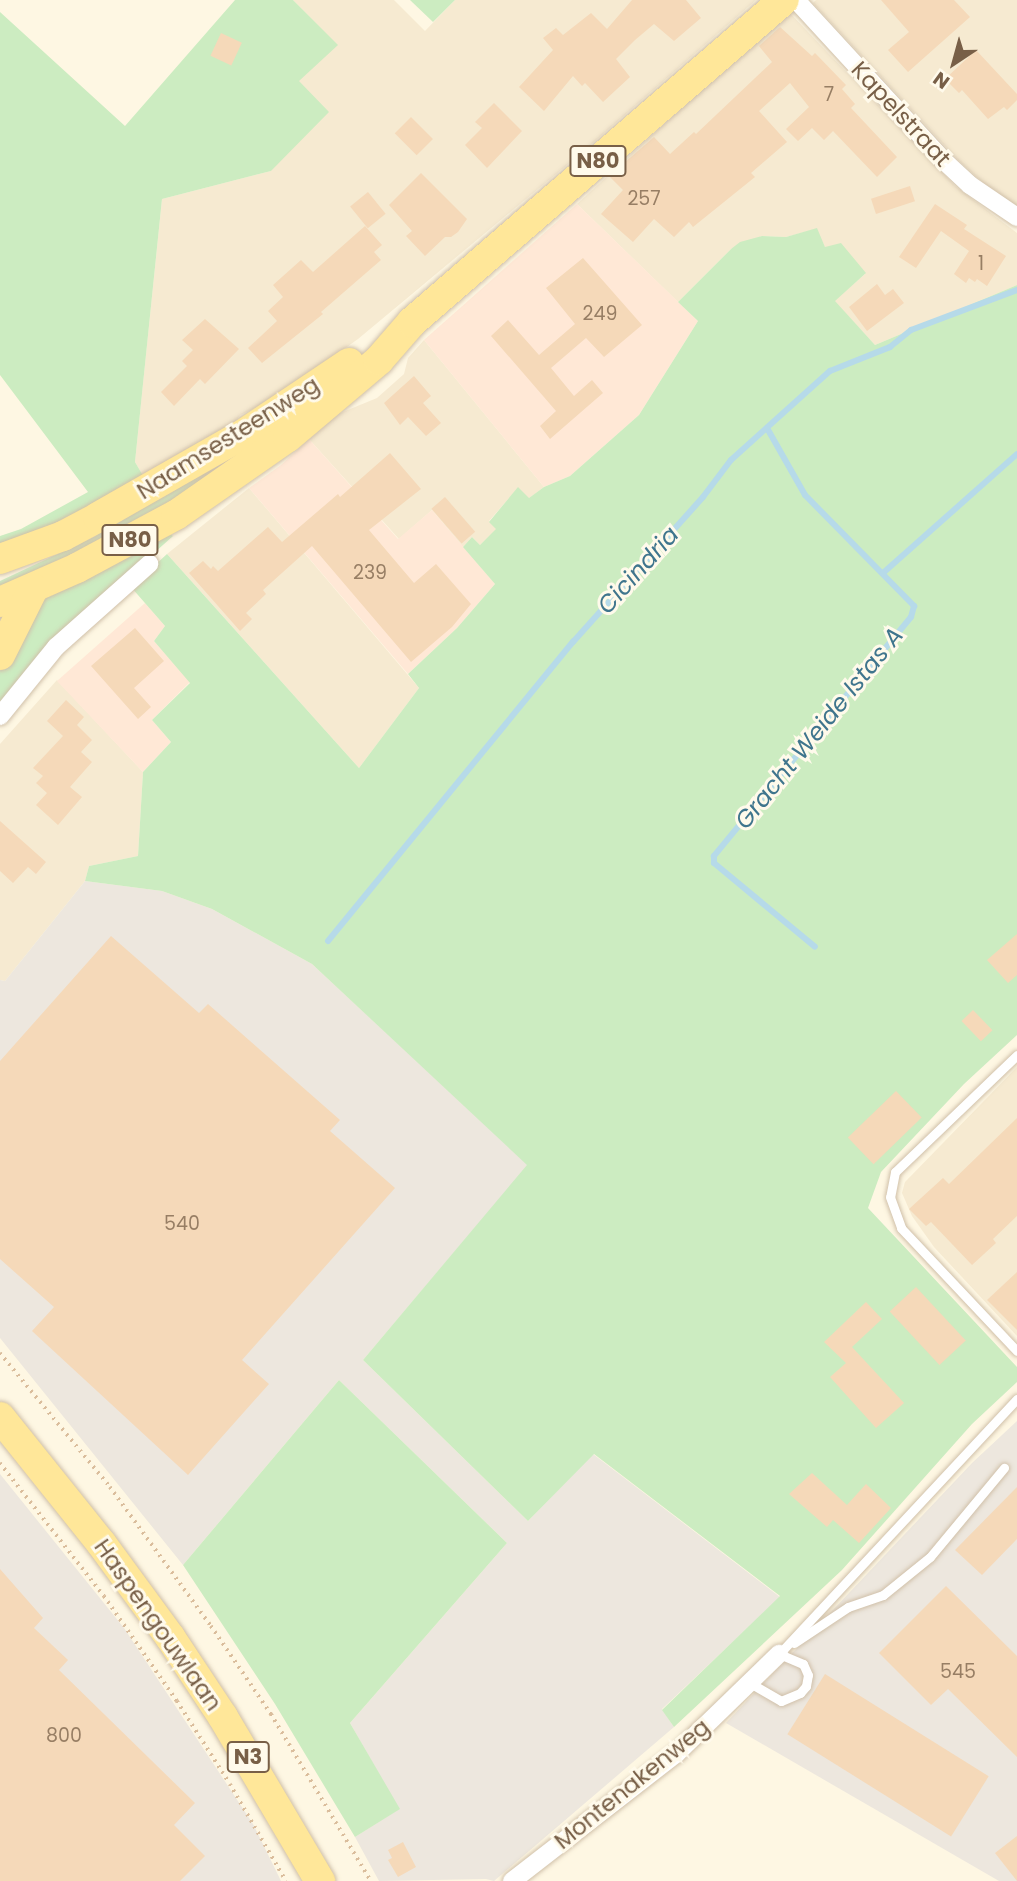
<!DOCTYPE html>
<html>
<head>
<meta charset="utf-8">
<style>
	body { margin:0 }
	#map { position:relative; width:1017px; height:1881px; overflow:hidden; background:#fef7e3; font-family:Poppins,sans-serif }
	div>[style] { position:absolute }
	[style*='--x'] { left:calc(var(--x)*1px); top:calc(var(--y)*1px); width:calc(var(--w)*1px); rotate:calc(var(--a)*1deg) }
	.residential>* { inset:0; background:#f6ead1 }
	.commercial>* { inset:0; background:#ffe8d6 }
	.industrial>* { inset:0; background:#ede7de }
	.green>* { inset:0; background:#ccecc1 }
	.stream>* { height:6px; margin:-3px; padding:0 3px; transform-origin:3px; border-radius:3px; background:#b6dae9 }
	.building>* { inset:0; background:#f5d9b9; transform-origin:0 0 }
	.path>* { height:3.5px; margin-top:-1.75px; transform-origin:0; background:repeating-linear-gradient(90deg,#dabd9c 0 2px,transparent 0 7px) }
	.roads { filter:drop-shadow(0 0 2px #d0c0a9) drop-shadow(0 0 2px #d0c0a9) }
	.lane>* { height:9px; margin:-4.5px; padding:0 4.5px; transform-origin:4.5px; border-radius:4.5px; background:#fff }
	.street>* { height:18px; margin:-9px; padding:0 9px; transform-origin:9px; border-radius:9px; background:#fff }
	.primary>* { height:30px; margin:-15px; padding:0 15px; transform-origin:15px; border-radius:15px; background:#ffe799 }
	span { translate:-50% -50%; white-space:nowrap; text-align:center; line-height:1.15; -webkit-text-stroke:6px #fffaeb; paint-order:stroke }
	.number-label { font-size:19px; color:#977e64 }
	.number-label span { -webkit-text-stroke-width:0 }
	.shield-label span { padding:2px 5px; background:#fffaeb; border:2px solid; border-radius:5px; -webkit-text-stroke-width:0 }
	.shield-label { font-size:21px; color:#785f47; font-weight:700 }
	.street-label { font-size:23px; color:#785f47 }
	.water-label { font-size:24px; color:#3f758d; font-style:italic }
	.north { position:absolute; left:919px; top:28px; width:70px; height:70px; -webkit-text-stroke:5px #fffaeb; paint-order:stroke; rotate:216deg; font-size:19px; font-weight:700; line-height:28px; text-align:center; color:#785f47 }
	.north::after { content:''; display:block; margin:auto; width:24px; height:32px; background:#785f47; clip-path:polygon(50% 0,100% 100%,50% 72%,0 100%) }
</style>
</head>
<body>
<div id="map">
	<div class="residential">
		<i style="clip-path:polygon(293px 0,394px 0,425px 31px,455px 0,756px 0,580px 154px,358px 339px,271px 401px,240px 415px,234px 424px,145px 479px,135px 462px,162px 199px,271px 171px,298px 81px,337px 45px)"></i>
		<i style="clip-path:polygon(816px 0,1017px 0,1017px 207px,989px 188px,957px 159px,813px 3px)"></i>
		<i style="clip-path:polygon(788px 11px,955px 186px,1017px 233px,1017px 285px,875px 345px,834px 301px,865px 274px,825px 247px,816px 229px,786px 237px,762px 236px,731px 249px,678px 302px,577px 204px)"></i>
		<i style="clip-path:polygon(424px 340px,544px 487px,528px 499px,518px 488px,489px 521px,497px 529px,480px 545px,472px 537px,463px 547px,432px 510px,399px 539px,309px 439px,338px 414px,377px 398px,404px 374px,408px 358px)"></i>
		<i style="clip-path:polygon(249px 488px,419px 688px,359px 768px,167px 554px)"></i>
		<i style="clip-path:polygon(57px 680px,143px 772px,138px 856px,89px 866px,85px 881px,5px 981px,0 980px,0 744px)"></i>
		<i style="clip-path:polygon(1017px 1067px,1017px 1336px,934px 1247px,912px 1216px,902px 1193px,905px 1182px)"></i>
	</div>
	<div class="commercial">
		<i style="clip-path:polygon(577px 204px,698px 321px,639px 415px,570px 476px,544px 487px,424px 340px)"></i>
		<i style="clip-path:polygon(309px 439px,398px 539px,432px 510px,495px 584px,457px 628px,408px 674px,249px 488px,281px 465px)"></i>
		<i style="clip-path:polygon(145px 603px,165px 626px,154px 641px,190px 682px,152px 720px,171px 742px,143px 772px,57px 681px)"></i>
	</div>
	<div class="industrial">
		<i style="clip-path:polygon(85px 881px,162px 891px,212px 909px,312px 964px,528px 1165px,363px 1360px,528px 1521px,593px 1454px,780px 1597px,662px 1709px,674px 1727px,494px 1881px,486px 1879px,379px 1881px,355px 1837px,399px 1809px,350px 1723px,507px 1543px,339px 1380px,183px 1565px,0 1338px,0 980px,5px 981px)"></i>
		<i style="clip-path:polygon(1017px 1421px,1017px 1881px,999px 1881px,726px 1723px,972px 1463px)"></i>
		<i style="clip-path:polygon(0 1474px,124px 1628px,253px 1824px,281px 1881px,0 1881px)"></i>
	</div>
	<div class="green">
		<i style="clip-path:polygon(235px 0,293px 0,338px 45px,299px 81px,329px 112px,271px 171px,162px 199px,135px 462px,145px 479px,0 550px,0 536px,21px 529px,88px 492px,0 375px,0 12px,125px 126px)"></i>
		<i style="clip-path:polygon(410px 0,455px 0,433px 22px)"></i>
		<i style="clip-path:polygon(817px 228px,825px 247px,841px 243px,866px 273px,835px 301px,875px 345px,1017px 285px,1017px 1035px,964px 1084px,881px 1172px,868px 1208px,1017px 1367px,1017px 1382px,972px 1424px,842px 1570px,674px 1727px,662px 1710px,780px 1596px,594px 1454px,528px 1521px,363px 1360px,527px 1165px,312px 964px,212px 909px,162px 891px,85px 881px,89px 866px,138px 856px,143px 772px,171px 742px,152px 720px,190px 683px,154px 641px,165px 626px,131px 587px,167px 554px,359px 768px,419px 688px,408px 674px,457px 628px,495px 584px,463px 547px,472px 537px,480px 545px,496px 529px,489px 522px,518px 487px,529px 498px,544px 487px,570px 476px,639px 415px,698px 321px,678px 302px,731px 249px,740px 242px,762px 236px,786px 237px)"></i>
		<i style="clip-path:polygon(233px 448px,243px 463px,0 595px,0 581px,96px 536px,110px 517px)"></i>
		<i style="clip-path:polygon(166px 530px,173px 536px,49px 647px,0 706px,0 671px,20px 626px,40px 599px)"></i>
		<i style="clip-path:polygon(339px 1380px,507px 1543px,350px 1723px,400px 1809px,355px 1837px,275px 1704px,183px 1565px)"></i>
	</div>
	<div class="stream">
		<i style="--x:767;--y:428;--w:77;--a:60.4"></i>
		<i style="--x:805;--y:495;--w:156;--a:45.5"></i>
		<i style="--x:914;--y:606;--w:11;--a:105"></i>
		<i style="--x:911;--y:617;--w:310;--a:129.5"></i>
		<i style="--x:714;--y:856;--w:7;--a:90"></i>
		<i style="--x:714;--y:863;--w:131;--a:39.7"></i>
		<i style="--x:883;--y:573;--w:179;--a:-41.6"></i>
		<i style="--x:328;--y:941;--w:387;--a:-50.7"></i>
		<i style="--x:573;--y:642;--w:195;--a:-48.1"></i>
		<i style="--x:703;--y:497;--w:46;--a:-52.9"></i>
		<i style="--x:731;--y:460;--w:133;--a:-42"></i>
		<i style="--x:830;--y:371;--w:65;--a:-21.8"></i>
		<i style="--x:890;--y:347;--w:27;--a:-39"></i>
		<i style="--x:911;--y:330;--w:113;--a:-20.7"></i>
	</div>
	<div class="building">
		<i style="clip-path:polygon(632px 0,686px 0,701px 18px,674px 41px,654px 24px,635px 40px,616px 59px,630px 77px,603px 102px,585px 83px,582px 86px,573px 76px,544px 111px,519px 87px,553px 50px,543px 38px,556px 28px,563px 35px,591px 13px,607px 29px)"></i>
		<i style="clip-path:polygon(881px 0,954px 0,970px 17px,908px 72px,888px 50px,909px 32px)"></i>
		<i style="clip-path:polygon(780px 27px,812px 56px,815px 53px,846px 85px,842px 89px,855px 104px,851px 108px,897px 157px,877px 177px,833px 131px,824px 140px,812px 128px,798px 141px,786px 129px,809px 107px,790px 83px,759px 111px,787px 142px,751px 173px,755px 177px,693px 227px,689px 222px,674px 237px,654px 219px,633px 242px,601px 214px,623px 190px,609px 176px,654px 137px,670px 154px,694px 132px,696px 134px,772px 62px,759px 46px)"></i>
		<i style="left:221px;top:33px;width:23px;height:25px;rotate:25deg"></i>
		<i style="clip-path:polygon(976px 50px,1017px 94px,1017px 100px,1007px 110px,1004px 107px,988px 119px,962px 90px,959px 93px,945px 79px)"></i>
		<i style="clip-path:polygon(494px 103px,522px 131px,487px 168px,465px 145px,482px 128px,475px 122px)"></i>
		<i style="left:411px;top:117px;width:31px;height:23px;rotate:45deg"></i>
		<i style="clip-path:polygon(421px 173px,467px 219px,458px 232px,451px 237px,445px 237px,425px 256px,406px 236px,412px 231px,389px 205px)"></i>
		<i style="left:910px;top:186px;width:16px;height:41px;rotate:72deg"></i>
		<i style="left:368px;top:192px;width:28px;height:23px;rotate:51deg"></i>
		<i style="clip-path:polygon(935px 204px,967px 225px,964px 229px,1006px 256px,987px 286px,977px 279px,975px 282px,969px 278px,966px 283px,954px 274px,969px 251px,941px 231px,916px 268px,899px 257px)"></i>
		<i style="clip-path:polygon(365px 226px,382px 245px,374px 252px,381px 260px,321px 312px,323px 314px,262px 363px,248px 348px,277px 321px,268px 311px,283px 297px,273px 285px,301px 260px,313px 272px)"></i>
		<i style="clip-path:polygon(583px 258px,642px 325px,604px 357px,586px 338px,551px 368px,574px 396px,592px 380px,603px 393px,550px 439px,540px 426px,556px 411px,491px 336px,508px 320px,539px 355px,575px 324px,546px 288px)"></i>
		<i style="clip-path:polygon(877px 284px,885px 295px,893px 289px,904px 303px,867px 331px,849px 307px)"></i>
		<i style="clip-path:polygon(205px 319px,239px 349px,205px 384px,200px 379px,174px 406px,161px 392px,187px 366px,182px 361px,193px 350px,182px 340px)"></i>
		<i style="clip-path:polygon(414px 376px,431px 396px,423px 403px,441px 423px,426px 436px,408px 417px,400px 425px,384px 403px)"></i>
		<i style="clip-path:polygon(390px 453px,421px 489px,369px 530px,414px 583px,436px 564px,471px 604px,452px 627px,411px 662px,312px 546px,263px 590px,266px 594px,246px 613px,252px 619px,240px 631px,189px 573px,203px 561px,211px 569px,213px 566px,218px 571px,268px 527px,282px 542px,338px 494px,340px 497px)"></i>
		<i style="left:445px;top:497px;width:46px;height:18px;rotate:49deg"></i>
		<i style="clip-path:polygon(135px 628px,164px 661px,134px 688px,151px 707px,138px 719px,91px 666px)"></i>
		<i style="clip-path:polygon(66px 700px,84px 717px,77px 725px,92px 740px,81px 752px,92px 762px,70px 787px,82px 797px,58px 825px,36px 805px,47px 793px,36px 783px,43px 776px,33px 768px,63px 736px,47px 721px)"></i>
		<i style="clip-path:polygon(0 821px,46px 862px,36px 874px,28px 867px,13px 883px,0 871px)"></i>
		<i style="clip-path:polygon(1017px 934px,1017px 975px,1008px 983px,987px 960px)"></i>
		<i style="clip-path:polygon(111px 936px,199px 1013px,208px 1004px,340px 1120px,330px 1131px,395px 1188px,242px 1360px,269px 1384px,188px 1475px,32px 1331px,54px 1307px,0 1259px,0 1061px)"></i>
		<i style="left:973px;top:1010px;width:28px;height:16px;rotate:46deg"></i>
		<i style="left:896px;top:1091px;width:37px;height:67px;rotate:46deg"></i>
		<i style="clip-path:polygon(1017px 1118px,1017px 1216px,993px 1239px,996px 1243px,972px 1265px,931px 1222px,926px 1226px,909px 1209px,943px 1178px,949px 1184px)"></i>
		<i style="clip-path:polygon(1017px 1272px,1017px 1330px,987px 1300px)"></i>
		<i style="left:916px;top:1287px;width:73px;height:36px;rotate:47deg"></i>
		<i style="clip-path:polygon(866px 1302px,882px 1319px,852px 1347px,904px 1403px,876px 1428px,830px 1377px,846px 1363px,824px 1342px)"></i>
		<i style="clip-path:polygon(812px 1473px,847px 1505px,866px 1484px,891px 1508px,859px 1543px,833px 1520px,827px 1527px,789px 1494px)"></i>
		<i style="clip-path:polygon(1017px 1487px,1017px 1539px,982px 1575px,955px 1550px)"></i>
		<i style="clip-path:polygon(0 1569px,43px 1618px,34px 1628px,68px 1660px,59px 1670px,195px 1803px,174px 1825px,205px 1856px,180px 1881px,0 1881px)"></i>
		<i style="clip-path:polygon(946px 1586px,1017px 1656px,1017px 1757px,948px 1689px,931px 1705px,879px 1653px)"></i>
		<i style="left:825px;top:1674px;width:193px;height:71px;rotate:32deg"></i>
		<i style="clip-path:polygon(1017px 1836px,1017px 1881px,995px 1853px)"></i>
		<i style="clip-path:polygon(403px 1842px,416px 1867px,398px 1877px,388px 1860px,392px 1858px,388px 1850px)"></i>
	</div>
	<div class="path">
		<i style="--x:0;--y:1353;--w:173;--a:50.6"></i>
		<i style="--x:110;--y:1487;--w:172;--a:54"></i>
		<i style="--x:211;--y:1626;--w:107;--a:55.7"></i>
		<i style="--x:271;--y:1714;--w:195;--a:59.1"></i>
		<i style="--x:0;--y:1463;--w:169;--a:52"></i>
		<i style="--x:104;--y:1596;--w:128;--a:55.2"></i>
		<i style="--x:177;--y:1701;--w:98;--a:57.4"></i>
		<i style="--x:230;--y:1784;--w:112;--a:60"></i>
	</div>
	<div class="roads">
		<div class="lane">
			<i style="--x:1017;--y:1055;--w:169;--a:136.2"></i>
			<i style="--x:895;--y:1172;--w:25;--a:101"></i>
			<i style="--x:890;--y:1197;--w:33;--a:70"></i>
			<i style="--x:901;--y:1228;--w:169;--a:46.7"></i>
			<i style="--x:794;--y:1643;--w:65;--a:-33.7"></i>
			<i style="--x:848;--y:1607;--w:37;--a:-19"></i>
			<i style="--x:883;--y:1595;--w:60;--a:-39"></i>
			<i style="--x:930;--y:1557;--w:116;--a:-50.3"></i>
			<i style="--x:779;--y:1654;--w:349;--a:-47"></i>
			<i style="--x:750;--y:1683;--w:36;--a:30"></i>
			<i style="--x:781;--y:1701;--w:21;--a:-23"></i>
			<i style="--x:800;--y:1693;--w:9;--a:-49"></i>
			<i style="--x:806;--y:1686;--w:11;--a:-80"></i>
			<i style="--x:808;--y:1675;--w:12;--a:-114"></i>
			<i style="--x:803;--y:1664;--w:26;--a:-157"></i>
		</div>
		<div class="street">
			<i style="--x:796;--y:0;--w:216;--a:47.4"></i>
			<i style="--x:942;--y:159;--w:38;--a:43"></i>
			<i style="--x:970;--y:185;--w:57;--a:34.2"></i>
			<i style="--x:0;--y:716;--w:89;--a:-50.9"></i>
			<i style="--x:56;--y:647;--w:125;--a:-41.7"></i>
			<i style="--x:512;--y:1881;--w:207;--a:-37.8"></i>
			<i style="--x:676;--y:1754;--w:144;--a:-44.2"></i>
		</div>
		<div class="primary">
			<i style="--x:0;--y:559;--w:67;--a:-20.1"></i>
			<i style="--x:63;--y:536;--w:40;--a:-28"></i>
			<i style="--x:98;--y:517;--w:166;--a:-29.7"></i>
			<i style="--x:242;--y:435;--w:129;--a:-33.9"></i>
			<i style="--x:0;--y:602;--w:84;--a:-23.8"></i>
			<i style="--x:77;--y:568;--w:112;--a:-28.2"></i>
			<i style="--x:176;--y:515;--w:136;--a:-34.9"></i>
			<i style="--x:288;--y:437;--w:119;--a:-40.2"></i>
			<i style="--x:379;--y:360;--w:50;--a:-49"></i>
			<i style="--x:412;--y:322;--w:492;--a:-40.9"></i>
			<i style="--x:0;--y:655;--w:74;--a:-63.4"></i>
			<i style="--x:0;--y:1417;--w:161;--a:51.3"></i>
			<i style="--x:101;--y:1543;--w:117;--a:53.7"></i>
			<i style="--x:170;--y:1637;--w:96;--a:56.5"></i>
			<i style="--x:223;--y:1717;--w:191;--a:59.4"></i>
		</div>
	</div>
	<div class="number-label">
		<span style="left:829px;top:95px">7</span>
		<span style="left:644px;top:199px">257</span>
		<span style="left:981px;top:264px">1</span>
		<span style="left:600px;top:314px">249</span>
		<span style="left:370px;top:573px">239</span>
		<span style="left:182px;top:1224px">540</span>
		<span style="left:958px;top:1672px">545</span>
		<span style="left:64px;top:1736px">800</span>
	</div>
	<div class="shield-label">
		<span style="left:598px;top:161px">N80</span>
		<span style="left:130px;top:540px">N80</span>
		<span style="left:248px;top:1757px">N3</span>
	</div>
	<div class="street-label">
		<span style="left:901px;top:114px;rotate:47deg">Kapelstraat</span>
		<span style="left:228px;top:438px;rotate:-32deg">Naamsesteenweg</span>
		<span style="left:158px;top:1625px;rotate:55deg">Haspengouwlaan</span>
		<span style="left:632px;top:1784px;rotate:-39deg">Montenakenweg</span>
	</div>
	<div class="water-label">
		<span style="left:638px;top:570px;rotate:-48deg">Cicindria</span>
		<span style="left:819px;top:728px;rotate:-51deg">Gracht Weide Istas A</span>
	</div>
	<div class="north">N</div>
</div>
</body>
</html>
